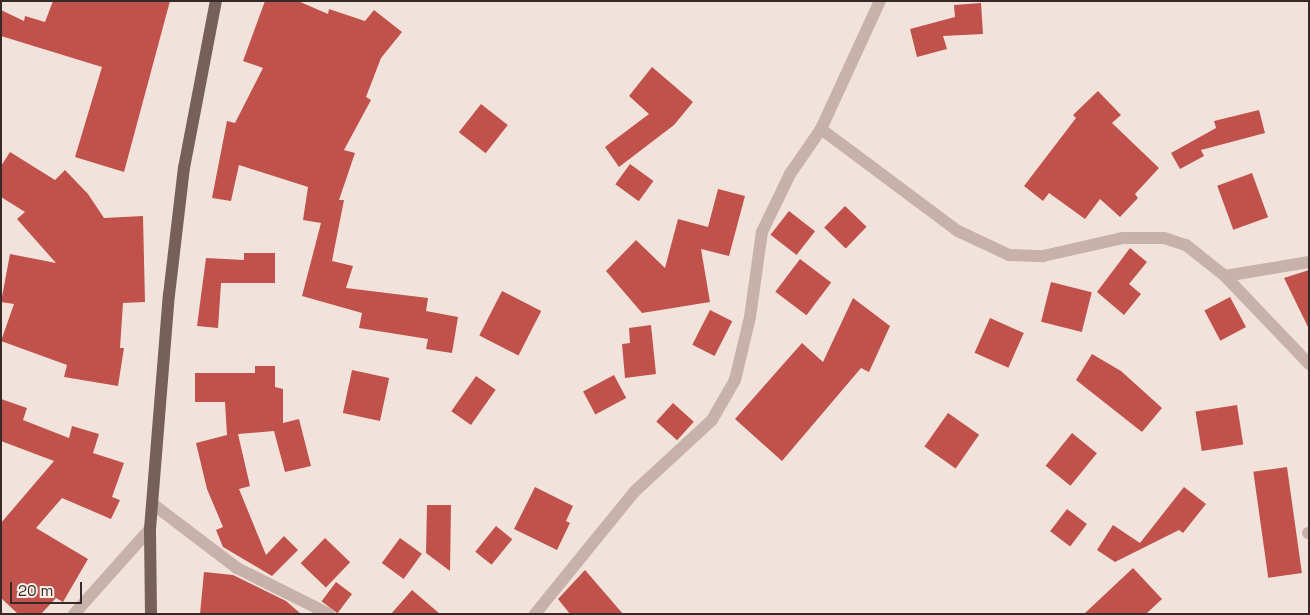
<!DOCTYPE html>
<html>
<head>
<meta charset="utf-8">
<style>
	body { margin:0 }
	#map { position:relative; width:1310px; height:615px; overflow:hidden; background:#f1e3dc; font-family:"Space Grotesk",sans-serif }
	div>[style] { position:absolute }
	[style*='--x'] { left:calc(var(--x)*1px); top:calc(var(--y)*1px); width:calc(var(--w)*1px); rotate:calc(var(--a)*1deg) }
	.building>* { inset:0; background:#c0524b; transform-origin:0 0 }
	.minor>* { height:12px; margin:-6px; padding:0 6px; transform-origin:6px; border-radius:6px; background:#c8b1a8 }
	.major>* { height:12px; margin:-6px; padding:0 6px; transform-origin:6px; border-radius:6px; background:#775f5a }
	span { translate:-50% -50%; white-space:nowrap; text-align:center; line-height:1.15; -webkit-text-stroke:5px #f9eee8; paint-order:stroke }
	.frame { position:absolute; inset:0; border:2px solid #362a28; pointer-events:none }
	.scale { position:absolute; left:10px; top:582px; width:72px; height:22px; box-sizing:border-box; border:2px solid #362a28; border-top:0; padding-left:6px; font-size:15px; line-height:18px; white-space:nowrap; color:#362a28; -webkit-text-stroke:4px #f9eee8; paint-order:stroke }
</style>
</head>
<body>
<div id="map">
	<div class="building">
		<i style="clip-path:polygon(53px 1px,170px 1px,124px 172px,75px 157px,102px 67px,1px 36px,1px 10px,24px 21px,25px 16px,45px 22px)"></i>
		<i style="clip-path:polygon(265px 1px,298px 1px,328px 14px,329px 9px,365px 21px,374px 10px,402px 32px,381px 58px,366px 97px,371px 100px,344px 150px,355px 153px,339px 200px,344px 200px,332px 261px,353px 266px,346px 288px,428px 298px,426px 311px,458px 317px,452px 353px,426px 349px,428px 339px,359px 328px,362px 313px,302px 296px,321px 223px,303px 220px,308px 187px,239px 165px,231px 201px,212px 198px,227px 121px,235px 123px,263px 68px,243px 61px)"></i>
		<i style="clip-path:polygon(981px 3px,983px 34px,943px 36px,947px 49px,917px 57px,910px 29px,955px 17px,954px 5px)"></i>
		<i style="clip-path:polygon(652px 67px,693px 102px,674px 125px,619px 167px,605px 147px,649px 114px,629px 96px)"></i>
		<i style="clip-path:polygon(1098px 91px,1121px 115px,1112px 123px,1159px 168px,1135px 194px,1138px 198px,1120px 217px,1100px 199px,1085px 219px,1049px 193px,1043px 201px,1024px 186px,1076px 118px,1073px 115px)"></i>
		<i style="left:481px;top:104px;width:34px;height:36px;rotate:38deg"></i>
		<i style="clip-path:polygon(1259px 110px,1265px 133px,1201px 150px,1204px 156px,1180px 169px,1171px 153px,1216px 128px,1214px 121px)"></i>
		<i style="clip-path:polygon(10px 152px,55px 180px,65px 170px,88px 194px,104px 218px,143px 216px,145px 302px,123px 303px,120px 348px,124px 348px,118px 386px,64px 377px,67px 365px,1px 341px,14px 304px,1px 302px,10px 254px,56px 263px,17px 219px,25px 212px,1px 197px,1px 166px)"></i>
		<i style="left:630px;top:164px;width:29px;height:25px;rotate:36deg"></i>
		<i style="left:1252px;top:173px;width:47px;height:37px;rotate:70deg"></i>
		<i style="clip-path:polygon(718px 189px,745px 196px,729px 256px,701px 249px,710px 302px,642px 313px,606px 271px,636px 240px,665px 268px,678px 219px,708px 227px)"></i>
		<i style="left:845px;top:206px;width:30px;height:30px;rotate:44deg"></i>
		<i style="left:789px;top:211px;width:33px;height:30px;rotate:38deg"></i>
		<i style="clip-path:polygon(1130px 248px,1147px 262px,1129px 284px,1141px 294px,1124px 315px,1097px 292px)"></i>
		<i style="clip-path:polygon(244px 253px,275px 253px,275px 283px,221px 283px,218px 328px,197px 326px,206px 258px,244px 260px)"></i>
		<i style="left:800px;top:259px;width:39px;height:41px;rotate:37deg"></i>
		<i style="clip-path:polygon(1309px 270px,1309px 329px,1284px 278px)"></i>
		<i style="left:1051px;top:282px;width:42px;height:41px;rotate:14deg"></i>
		<i style="left:502px;top:291px;width:44px;height:50px;rotate:27deg"></i>
		<i style="left:1230px;top:297px;width:34px;height:29px;rotate:62deg"></i>
		<i style="clip-path:polygon(853px 298px,890px 326px,869px 372px,861px 368px,782px 461px,735px 419px,802px 343px,823px 362px)"></i>
		<i style="left:710px;top:310px;width:25px;height:39px;rotate:27deg"></i>
		<i style="left:990px;top:318px;width:37px;height:38px;rotate:24deg"></i>
		<i style="clip-path:polygon(651px 325px,656px 374px,625px 378px,622px 344px,630px 343px,629px 328px)"></i>
		<i style="clip-path:polygon(1092px 354px,1121px 371px,1162px 408px,1142px 432px,1076px 380px)"></i>
		<i style="clip-path:polygon(255px 366px,275px 366px,275px 387px,283px 389px,283px 423px,299px 419px,311px 466px,285px 472px,274px 431px,238px 434px,250px 486px,239px 489px,266px 555px,284px 536px,298px 550px,272px 576px,223px 547px,216px 530px,223px 527px,207px 489px,196px 443px,227px 435px,225px 402px,195px 402px,195px 373px,255px 373px)"></i>
		<i style="left:352px;top:370px;width:38px;height:44px;rotate:12deg"></i>
		<i style="left:614px;top:375px;width:26px;height:35px;rotate:62deg"></i>
		<i style="left:476px;top:376px;width:24px;height:43px;rotate:35deg"></i>
		<i style="clip-path:polygon(1px 399px,27px 408px,23px 420px,69px 438px,72px 426px,99px 434px,93px 453px,124px 463px,112px 497px,120px 500px,111px 519px,62px 498px,36px 528px,88px 559px,63px 602px,56px 598px,41px 614px,18px 614px,1px 598px,1px 523px,54px 461px,1px 441px)"></i>
		<i style="left:673px;top:403px;width:28px;height:25px;rotate:42deg"></i>
		<i style="left:1237px;top:405px;width:40px;height:42px;rotate:81deg"></i>
		<i style="left:948px;top:413px;width:38px;height:41px;rotate:35deg"></i>
		<i style="left:1072px;top:433px;width:32px;height:42px;rotate:39deg"></i>
		<i style="left:1287px;top:467px;width:107px;height:34px;rotate:82deg"></i>
		<i style="clip-path:polygon(535px 487px,573px 506px,566px 521px,570px 523px,557px 550px,514px 529px)"></i>
		<i style="clip-path:polygon(1184px 487px,1206px 504px,1183px 533px,1179px 530px,1115px 562px,1097px 550px,1113px 525px,1140px 543px)"></i>
		<i style="clip-path:polygon(427px 505px,451px 505px,450px 571px,426px 553px)"></i>
		<i style="left:1067px;top:509px;width:25px;height:28px;rotate:37deg"></i>
		<i style="left:496px;top:526px;width:21px;height:33px;rotate:39deg"></i>
		<i style="left:325px;top:538px;width:35px;height:35px;rotate:44deg"></i>
		<i style="left:400px;top:538px;width:27px;height:31px;rotate:36deg"></i>
		<i style="clip-path:polygon(1133px 568px,1162px 599px,1146px 614px,1084px 614px)"></i>
		<i style="clip-path:polygon(585px 570px,623px 614px,570px 614px,558px 599px)"></i>
		<i style="clip-path:polygon(204px 572px,233px 575px,286px 601px,301px 614px,200px 614px)"></i>
		<i style="left:336px;top:582px;width:20px;height:24px;rotate:37deg"></i>
		<i style="clip-path:polygon(412px 590px,440px 614px,391px 614px)"></i>
	</div>
	<div class="minor">
		<i style="--x:821;--y:129;--w:171;--a:36.7"></i>
		<i style="--x:958;--y:231;--w:56;--a:25.2"></i>
		<i style="--x:1009;--y:255;--w:34;--a:2"></i>
		<i style="--x:1043;--y:256;--w:81;--a:-12.8"></i>
		<i style="--x:1122;--y:238;--w:42;--a:0"></i>
		<i style="--x:1164;--y:238;--w:23;--a:18"></i>
		<i style="--x:1186;--y:245;--w:50;--a:38.5"></i>
		<i style="--x:1225;--y:276;--w:122;--a:46.3"></i>
		<i style="--x:1225;--y:276;--w:85;--a:-9.5"></i>
		<i style="--x:154;--y:505;--w:104;--a:37.2"></i>
		<i style="--x:237;--y:568;--w:103;--a:26.6"></i>
		<i style="--x:1308;--y:533;--w:1;--a:0"></i>
		<i style="--x:74;--y:614;--w:114;--a:-48.2"></i>
		<i style="--x:535;--y:614;--w:157;--a:-50.9"></i>
		<i style="--x:634;--y:492;--w:106;--a:-42.7"></i>
		<i style="--x:712;--y:420;--w:46;--a:-60.1"></i>
		<i style="--x:735;--y:380;--w:65;--a:-76.6"></i>
		<i style="--x:750;--y:317;--w:86;--a:-82"></i>
		<i style="--x:762;--y:232;--w:64;--a:-64.2"></i>
		<i style="--x:790;--y:174;--w:55;--a:-55.4"></i>
		<i style="--x:821;--y:129;--w:141;--a:-65.3"></i>
	</div>
	<div class="major">
		<i style="--x:151;--y:614;--w:85;--a:-90.7"></i>
		<i style="--x:150;--y:529;--w:235;--a:-85.4"></i>
		<i style="--x:169;--y:295;--w:128;--a:-83.3"></i>
		<i style="--x:184;--y:168;--w:170;--a:-79.2"></i>
	</div>
	<div class="frame"></div>
	<div class="scale">20 m</div>
</div>
</body>
</html>
